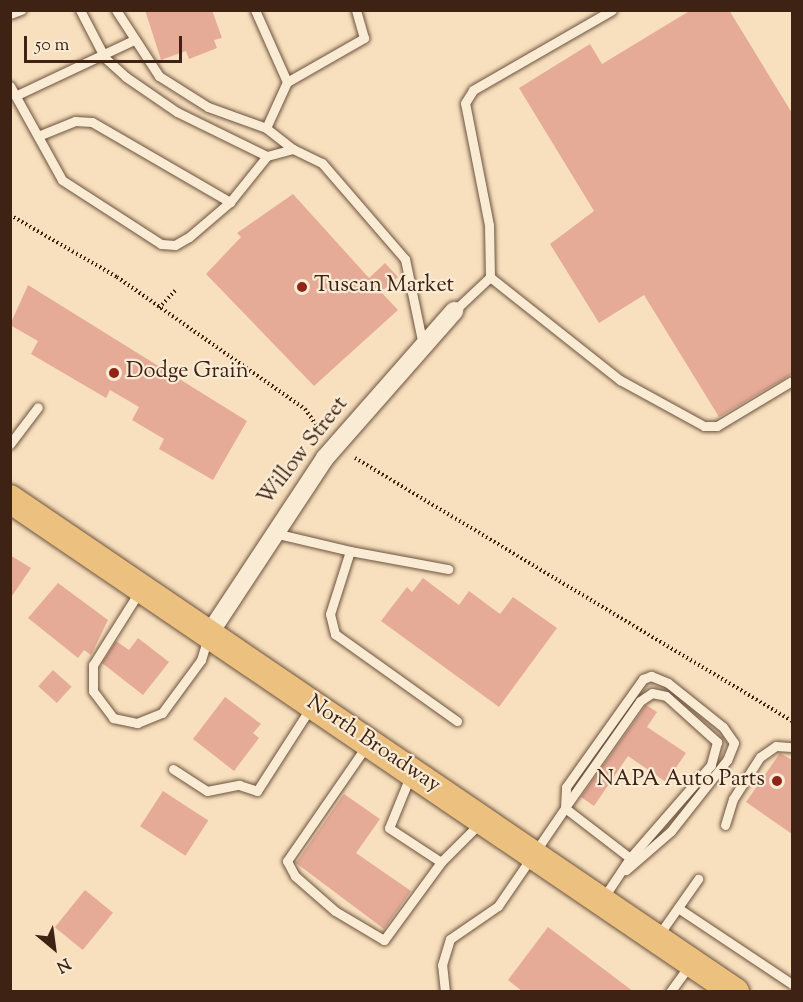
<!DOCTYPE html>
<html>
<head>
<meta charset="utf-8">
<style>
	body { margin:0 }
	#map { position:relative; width:803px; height:1002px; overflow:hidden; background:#f8e0be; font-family:"Sorts Mill Goudy",serif }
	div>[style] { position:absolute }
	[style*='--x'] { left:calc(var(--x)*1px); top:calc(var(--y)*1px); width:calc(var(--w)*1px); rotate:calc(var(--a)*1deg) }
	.building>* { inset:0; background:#e6ab97; transform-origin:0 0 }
	.path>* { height:4px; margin-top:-2px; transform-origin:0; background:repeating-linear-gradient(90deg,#3e2214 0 1.5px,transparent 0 4.5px) }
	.roads { filter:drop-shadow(0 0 2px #6c523e) drop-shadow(0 0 2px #6c523e) }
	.service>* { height:9px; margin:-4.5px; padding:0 4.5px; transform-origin:4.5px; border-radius:4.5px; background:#faebd5 }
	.minor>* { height:18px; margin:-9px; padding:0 9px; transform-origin:9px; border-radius:9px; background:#faebd5 }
	.primary>* { height:28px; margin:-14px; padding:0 14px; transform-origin:14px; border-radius:14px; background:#ecc07f }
	.dots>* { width:16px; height:16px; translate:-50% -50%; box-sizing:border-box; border:3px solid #faebd5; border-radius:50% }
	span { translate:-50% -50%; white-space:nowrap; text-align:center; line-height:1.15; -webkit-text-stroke:4.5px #faebd5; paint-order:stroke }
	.poi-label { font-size:22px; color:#3e2214 }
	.left { translate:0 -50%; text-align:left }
	.right { translate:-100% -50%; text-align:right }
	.street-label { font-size:22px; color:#3e2214 }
	.frame { position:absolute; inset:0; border:12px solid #3e2214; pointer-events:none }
	.north { position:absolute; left:24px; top:918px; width:60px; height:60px; -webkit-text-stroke:4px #faebd5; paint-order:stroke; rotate:151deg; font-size:16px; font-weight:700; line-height:24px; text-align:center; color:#3e2214 }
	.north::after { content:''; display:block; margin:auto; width:21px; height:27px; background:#3e2214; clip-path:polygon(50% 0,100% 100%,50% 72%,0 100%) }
	.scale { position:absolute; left:24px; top:36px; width:158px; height:27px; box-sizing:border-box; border:3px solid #3e2214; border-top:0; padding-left:8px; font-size:18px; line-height:21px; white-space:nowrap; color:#3e2214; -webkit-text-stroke:4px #faebd5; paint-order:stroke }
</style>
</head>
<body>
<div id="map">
	<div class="building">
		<i style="clip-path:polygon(145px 10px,212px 10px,222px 38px,214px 40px,217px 48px,189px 59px,186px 51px,161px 60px)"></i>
		<i style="clip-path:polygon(691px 10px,729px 10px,792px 113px,792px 374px,719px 417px,644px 295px,599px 323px,550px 244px,594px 211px,519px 88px,590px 44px,602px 64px)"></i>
		<i style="clip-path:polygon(293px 194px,369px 278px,385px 263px,398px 277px,381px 292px,398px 310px,314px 386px,206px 274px,241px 237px,237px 233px)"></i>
		<i style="clip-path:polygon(28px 285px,247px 421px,213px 480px,159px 449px,164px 439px,132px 420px,139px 407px,110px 390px,106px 398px,31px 354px,38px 341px,10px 325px)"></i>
		<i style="clip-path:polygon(10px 555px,31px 568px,10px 599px)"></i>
		<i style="clip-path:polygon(423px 578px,459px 605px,469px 591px,500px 614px,513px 597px,557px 628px,499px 707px,381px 621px,407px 587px,412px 592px)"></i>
		<i style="clip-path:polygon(58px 583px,108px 620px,91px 655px,84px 650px,78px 658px,28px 618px)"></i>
		<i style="clip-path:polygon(138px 638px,169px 662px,143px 695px,102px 663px,116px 641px,129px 650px)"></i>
		<i style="left:53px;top:670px;width:25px;height:22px;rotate:42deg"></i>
		<i style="clip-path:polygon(225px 697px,261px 724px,253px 733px,259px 738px,234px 771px,193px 739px)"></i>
		<i style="clip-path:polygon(646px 705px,657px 712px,647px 727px,686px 753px,666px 782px,628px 756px,594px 806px,581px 797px)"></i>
		<i style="clip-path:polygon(780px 753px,792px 760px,792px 834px,746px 802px)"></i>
		<i style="left:163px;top:791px;width:54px;height:42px;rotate:33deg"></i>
		<i style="clip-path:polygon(344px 794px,380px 819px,356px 853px,411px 891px,384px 929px,296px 863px)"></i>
		<i style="left:85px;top:890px;width:36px;height:48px;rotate:39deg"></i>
		<i style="clip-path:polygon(548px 927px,634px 992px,523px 992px,508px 980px)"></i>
	</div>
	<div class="path">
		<i style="--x:10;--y:156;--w:1;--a:-45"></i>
		<i style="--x:10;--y:215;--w:124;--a:30.1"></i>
		<i style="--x:117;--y:277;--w:230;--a:35.1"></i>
		<i style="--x:305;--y:409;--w:29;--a:55"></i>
		<i style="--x:159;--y:308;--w:26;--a:-47"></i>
		<i style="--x:355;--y:458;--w:510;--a:31.04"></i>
	</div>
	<div class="roads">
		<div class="service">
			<i style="--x:80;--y:10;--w:54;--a:62.5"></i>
			<i style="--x:105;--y:58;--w:28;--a:42"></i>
			<i style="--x:126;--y:77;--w:62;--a:34.5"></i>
			<i style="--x:177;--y:112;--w:100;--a:26.1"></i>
			<i style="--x:116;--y:10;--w:79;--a:56.9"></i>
			<i style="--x:159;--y:76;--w:58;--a:32.3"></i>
			<i style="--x:208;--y:107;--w:62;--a:19.9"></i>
			<i style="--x:266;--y:128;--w:34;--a:38"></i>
			<i style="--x:255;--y:10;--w:79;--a:66"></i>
			<i style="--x:10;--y:14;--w:12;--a:-20"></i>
			<i style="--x:10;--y:86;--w:107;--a:61"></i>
			<i style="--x:62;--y:180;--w:118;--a:32.9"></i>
			<i style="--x:161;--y:244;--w:14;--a:4"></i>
			<i style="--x:175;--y:245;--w:16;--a:-30"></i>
			<i style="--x:189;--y:237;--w:54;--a:-40.5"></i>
			<i style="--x:230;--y:202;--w:59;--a:-51.2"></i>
			<i style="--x:267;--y:156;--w:27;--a:-15"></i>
			<i style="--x:293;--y:149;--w:32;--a:26"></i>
			<i style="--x:322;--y:163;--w:127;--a:49.2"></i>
			<i style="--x:405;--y:259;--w:88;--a:78.2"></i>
			<i style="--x:17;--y:95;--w:127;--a:-25.2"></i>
			<i style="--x:266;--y:128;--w:51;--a:-65.5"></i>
			<i style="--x:287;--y:82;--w:89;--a:-29.7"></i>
			<i style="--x:364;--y:38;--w:29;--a:-106"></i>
			<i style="--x:38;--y:136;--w:40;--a:-22"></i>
			<i style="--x:75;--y:121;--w:17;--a:3"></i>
			<i style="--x:92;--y:122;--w:160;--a:30.1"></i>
			<i style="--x:490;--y:277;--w:52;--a:-91.1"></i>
			<i style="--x:489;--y:225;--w:124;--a:-101.1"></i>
			<i style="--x:465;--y:103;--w:15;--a:-58"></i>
			<i style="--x:473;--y:90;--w:160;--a:-29.9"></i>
			<i style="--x:454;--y:311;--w:50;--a:-43.4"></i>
			<i style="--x:490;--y:277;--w:166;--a:38.4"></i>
			<i style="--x:620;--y:380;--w:96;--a:28.7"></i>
			<i style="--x:704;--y:426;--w:13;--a:0"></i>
			<i style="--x:717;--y:426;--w:87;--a:-31"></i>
			<i style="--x:10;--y:444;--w:46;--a:-52.9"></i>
			<i style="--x:274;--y:533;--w:78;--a:13.3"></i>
			<i style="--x:350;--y:551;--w:66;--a:107.6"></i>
			<i style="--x:330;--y:614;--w:21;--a:76"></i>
			<i style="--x:335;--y:634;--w:150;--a:35.5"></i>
			<i style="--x:350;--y:551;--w:100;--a:10.4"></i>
			<i style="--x:139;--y:592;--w:86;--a:122.2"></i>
			<i style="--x:93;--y:665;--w:26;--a:90"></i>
			<i style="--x:93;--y:691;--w:34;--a:53"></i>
			<i style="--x:113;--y:718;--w:25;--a:12"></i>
			<i style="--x:137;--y:723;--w:27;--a:-22"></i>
			<i style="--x:162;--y:713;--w:66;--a:-53.7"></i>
			<i style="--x:201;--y:660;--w:24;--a:-73"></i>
			<i style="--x:367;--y:745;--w:141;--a:124.6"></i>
			<i style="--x:287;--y:861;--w:17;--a:62"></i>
			<i style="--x:295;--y:876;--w:53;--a:41.2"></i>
			<i style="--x:335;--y:911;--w:57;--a:30.6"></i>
			<i style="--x:384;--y:940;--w:97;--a:-53.8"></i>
			<i style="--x:441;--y:862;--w:54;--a:-45"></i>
			<i style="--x:173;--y:769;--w:40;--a:32.9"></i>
			<i style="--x:207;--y:791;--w:33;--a:-11"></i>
			<i style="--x:239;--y:785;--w:19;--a:18"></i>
			<i style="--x:257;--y:791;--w:100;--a:-57.3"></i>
			<i style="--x:411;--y:774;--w:58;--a:112.2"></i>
			<i style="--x:389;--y:828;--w:62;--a:33.2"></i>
			<i style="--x:566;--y:806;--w:128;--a:-54.8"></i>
			<i style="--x:640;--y:701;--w:14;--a:-34"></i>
			<i style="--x:652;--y:693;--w:14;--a:12"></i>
			<i style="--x:666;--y:696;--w:69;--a:42"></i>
			<i style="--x:717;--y:742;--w:24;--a:105"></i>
			<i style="--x:711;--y:765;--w:123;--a:131.1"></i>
			<i style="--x:630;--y:858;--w:47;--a:123.7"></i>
			<i style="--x:565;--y:808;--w:21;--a:-87"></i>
			<i style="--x:566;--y:787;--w:133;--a:-54.5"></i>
			<i style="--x:643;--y:679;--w:9;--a:-21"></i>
			<i style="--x:651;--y:676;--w:18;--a:22"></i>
			<i style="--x:668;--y:683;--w:70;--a:38.7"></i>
			<i style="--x:723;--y:727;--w:19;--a:55"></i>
			<i style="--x:734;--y:743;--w:18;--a:112"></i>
			<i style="--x:727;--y:760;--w:90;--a:128.3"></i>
			<i style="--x:671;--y:831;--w:60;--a:139.1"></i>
			<i style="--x:725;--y:825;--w:27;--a:-73"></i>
			<i style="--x:733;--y:799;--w:50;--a:-57.3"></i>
			<i style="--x:760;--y:757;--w:19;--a:-35"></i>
			<i style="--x:776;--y:746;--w:16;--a:4"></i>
			<i style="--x:678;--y:908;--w:137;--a:33.7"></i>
			<i style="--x:658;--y:936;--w:70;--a:-54.9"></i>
			<i style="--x:445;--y:992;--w:27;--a:-96"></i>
			<i style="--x:442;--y:965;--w:27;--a:-73"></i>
			<i style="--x:450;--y:939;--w:58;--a:-34.5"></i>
			<i style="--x:498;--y:906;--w:119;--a:-55.6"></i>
			<i style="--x:565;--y:808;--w:82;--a:37.6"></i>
			<i style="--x:670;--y:992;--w:34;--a:-54"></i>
		</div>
		<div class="minor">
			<i style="--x:209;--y:634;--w:211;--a:-56.6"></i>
			<i style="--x:325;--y:458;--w:196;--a:-48.7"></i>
		</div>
		<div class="primary">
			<i style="--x:10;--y:499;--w:877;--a:34.22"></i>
		</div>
	</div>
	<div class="dots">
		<i style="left:302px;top:287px;background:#8f2418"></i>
		<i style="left:114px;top:373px;background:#8f2418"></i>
		<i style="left:777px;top:781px;background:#8f2418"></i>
	</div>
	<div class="poi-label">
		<span class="left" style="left:314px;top:287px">Tuscan Market</span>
		<span class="left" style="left:126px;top:373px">Dodge Grain</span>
		<span class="right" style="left:765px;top:781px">NAPA Auto Parts</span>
	</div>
	<div class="street-label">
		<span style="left:304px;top:452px;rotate:-52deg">Willow Street</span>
		<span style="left:373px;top:745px;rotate:34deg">North Broadway</span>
	</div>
	<div class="frame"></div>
	<div class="north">N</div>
	<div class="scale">50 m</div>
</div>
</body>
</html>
